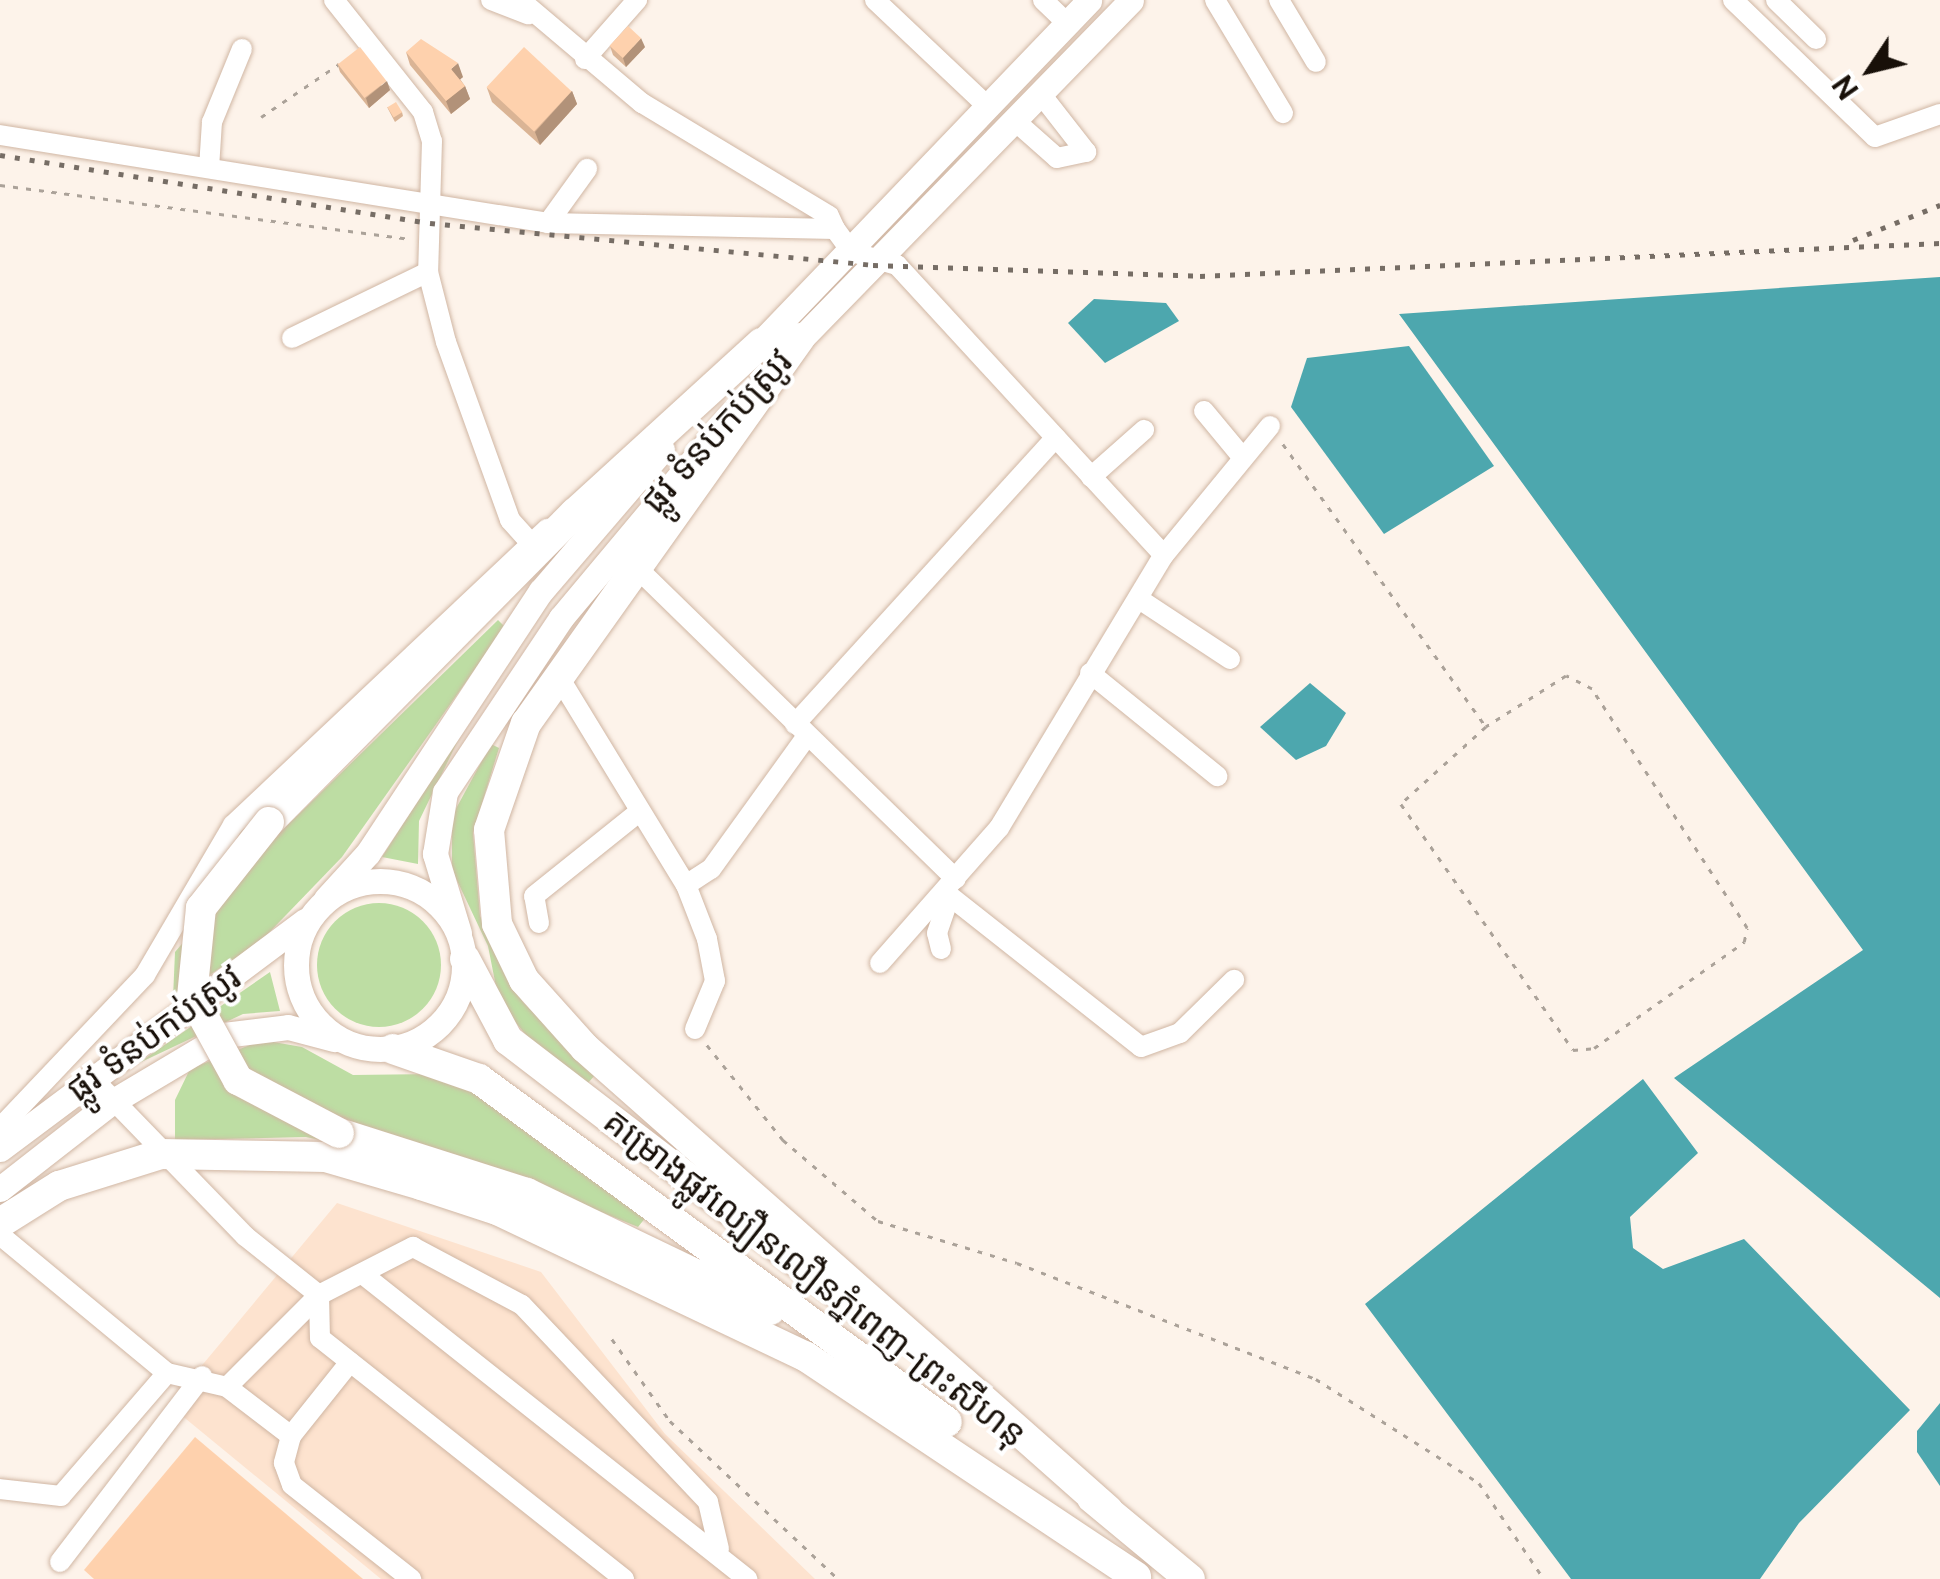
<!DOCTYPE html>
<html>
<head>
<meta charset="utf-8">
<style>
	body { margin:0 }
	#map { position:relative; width:1940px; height:1579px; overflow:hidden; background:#fdf3ea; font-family:"Public Sans","Noto Sans Khmer",sans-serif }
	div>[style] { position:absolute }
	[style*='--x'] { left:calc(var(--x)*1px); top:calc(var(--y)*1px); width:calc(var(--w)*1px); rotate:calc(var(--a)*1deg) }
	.built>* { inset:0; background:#fde3cf }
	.green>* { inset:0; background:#bddda3 }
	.round { border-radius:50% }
	.water>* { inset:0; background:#4da7ae }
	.path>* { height:2.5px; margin-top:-1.25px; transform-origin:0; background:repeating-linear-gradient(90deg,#aba299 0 5px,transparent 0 13px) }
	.roads { filter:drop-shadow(0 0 2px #d0b6a3) drop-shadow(0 0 2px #d0b6a3) }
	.minor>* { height:20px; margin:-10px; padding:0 10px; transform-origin:10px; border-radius:10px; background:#fff }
	.major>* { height:25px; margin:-12.5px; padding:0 12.5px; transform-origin:12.5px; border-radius:12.5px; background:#fff }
	.major>.ring { margin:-12.5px; padding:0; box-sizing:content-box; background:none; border:25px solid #fff; border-radius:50% }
	.highway>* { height:30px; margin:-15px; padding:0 15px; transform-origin:15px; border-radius:15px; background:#fff }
	.rail>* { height:5px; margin-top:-2.5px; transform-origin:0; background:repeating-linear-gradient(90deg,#766d65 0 5px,transparent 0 15px) }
	.bridges { filter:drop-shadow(0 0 2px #d0b6a3) drop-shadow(0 0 2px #d0b6a3) }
	.highway-bridge>* { height:30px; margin:-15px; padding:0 15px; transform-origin:15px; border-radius:15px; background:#fff }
	.wall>* { inset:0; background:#dab495 }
	.shaded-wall>* { inset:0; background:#b29279 }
	.building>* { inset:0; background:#fed1ad; transform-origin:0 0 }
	span { translate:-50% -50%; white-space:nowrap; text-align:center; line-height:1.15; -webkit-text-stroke:8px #fff; paint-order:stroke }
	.street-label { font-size:35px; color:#181009 }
	.north { position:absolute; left:1820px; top:20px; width:100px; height:100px; -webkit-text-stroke:8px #fff; paint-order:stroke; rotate:235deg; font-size:28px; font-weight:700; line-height:40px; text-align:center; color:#181009 }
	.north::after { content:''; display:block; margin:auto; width:35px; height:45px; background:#181009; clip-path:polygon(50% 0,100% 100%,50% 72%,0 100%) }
</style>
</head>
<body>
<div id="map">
	<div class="built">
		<i style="clip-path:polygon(337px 1203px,541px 1272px,665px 1434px,815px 1579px,381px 1579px,169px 1405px)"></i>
	</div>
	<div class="green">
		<i style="clip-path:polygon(498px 620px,505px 627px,342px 857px,260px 942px,173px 999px,175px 952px,262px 850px)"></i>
		<i style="clip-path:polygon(464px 728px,419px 821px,418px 864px,382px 857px)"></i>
		<i style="clip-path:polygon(491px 744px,499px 748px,473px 833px,480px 916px,523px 1002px,595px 1075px,588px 1083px,530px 1040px,499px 1002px,488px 946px,452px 870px,452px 816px)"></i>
		<i class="round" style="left:317px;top:903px;width:124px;height:124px"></i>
		<i style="clip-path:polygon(270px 972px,280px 1011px,243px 1014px,137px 1064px)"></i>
		<i style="clip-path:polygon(262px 1040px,302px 1047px,353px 1075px,433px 1074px,461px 1083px,646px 1217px,638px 1227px,532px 1184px,306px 1137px,175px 1140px,175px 1100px,190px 1069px)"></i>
	</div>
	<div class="water">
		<i style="clip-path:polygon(1940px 277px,1940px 1298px,1674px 1078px,1863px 950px,1399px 314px)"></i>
		<i style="clip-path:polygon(1094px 299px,1166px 303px,1179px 321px,1105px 363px,1068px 323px)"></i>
		<i style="clip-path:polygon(1409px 346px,1494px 466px,1384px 534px,1291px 407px,1307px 358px)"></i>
		<i style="clip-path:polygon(1310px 683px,1346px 713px,1326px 746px,1296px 760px,1260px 727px)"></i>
		<i style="clip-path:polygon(1643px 1079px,1698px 1153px,1630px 1217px,1633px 1248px,1663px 1269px,1744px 1239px,1910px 1410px,1799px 1523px,1760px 1579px,1571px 1579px,1365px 1304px)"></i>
		<i style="clip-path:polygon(1940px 1403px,1940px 1486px,1917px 1452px,1917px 1431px)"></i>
	</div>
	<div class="path">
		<i style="--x:261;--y:117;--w:94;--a:-34.2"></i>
		<i style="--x:0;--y:185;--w:412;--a:7.5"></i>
		<i style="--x:1283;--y:444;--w:348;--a:54.3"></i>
		<i style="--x:1486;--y:727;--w:115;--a:137.8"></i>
		<i style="--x:1401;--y:804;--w:300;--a:55"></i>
		<i style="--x:1573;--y:1050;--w:21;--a:-5"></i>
		<i style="--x:1594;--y:1048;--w:184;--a:-35.2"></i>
		<i style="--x:1744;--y:942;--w:14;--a:-78"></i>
		<i style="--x:1747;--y:928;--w:285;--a:-123"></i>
		<i style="--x:1592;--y:689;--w:29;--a:-153"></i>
		<i style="--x:1566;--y:676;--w:95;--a:147.5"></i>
		<i style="--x:707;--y:1045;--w:122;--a:51.3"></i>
		<i style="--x:783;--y:1140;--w:125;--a:40.5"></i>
		<i style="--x:878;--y:1221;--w:145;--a:16.8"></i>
		<i style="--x:1017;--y:1263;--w:321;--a:21.2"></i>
		<i style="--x:1316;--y:1379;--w:193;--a:32.5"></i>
		<i style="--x:1479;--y:1483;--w:116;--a:55.9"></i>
		<i style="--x:612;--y:1339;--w:100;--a:54.7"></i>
		<i style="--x:670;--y:1421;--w:231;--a:43.2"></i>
	</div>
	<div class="roads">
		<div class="minor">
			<i style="--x:334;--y:0;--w:143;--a:51.5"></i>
			<i style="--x:423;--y:112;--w:30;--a:73"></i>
			<i style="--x:432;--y:141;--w:131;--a:91.7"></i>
			<i style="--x:428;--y:272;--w:72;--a:75.6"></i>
			<i style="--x:446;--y:342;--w:189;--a:70.2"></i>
			<i style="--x:510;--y:520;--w:36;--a:48"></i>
			<i style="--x:491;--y:0;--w:40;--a:21"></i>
			<i style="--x:520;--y:0;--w:160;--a:40.2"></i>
			<i style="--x:642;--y:103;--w:218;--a:31.1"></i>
			<i style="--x:829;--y:216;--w:14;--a:65"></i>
			<i style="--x:875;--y:0;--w:154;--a:43.4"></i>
			<i style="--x:1043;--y:0;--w:33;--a:44"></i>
			<i style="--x:1215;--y:0;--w:132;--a:59"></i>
			<i style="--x:1279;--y:0;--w:72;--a:59.2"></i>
			<i style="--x:1733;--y:0;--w:197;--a:44"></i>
			<i style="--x:1875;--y:137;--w:69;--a:-19.5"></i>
			<i style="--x:1776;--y:0;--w:56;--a:44.3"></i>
			<i style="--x:585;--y:59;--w:79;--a:-48.6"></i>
			<i style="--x:1014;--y:120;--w:57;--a:41.5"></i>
			<i style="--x:1057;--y:158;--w:30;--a:-12"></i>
			<i style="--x:1086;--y:152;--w:75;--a:-127.9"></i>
			<i style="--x:0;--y:135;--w:555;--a:9.12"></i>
			<i style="--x:548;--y:223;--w:287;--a:1.2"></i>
			<i style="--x:835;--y:229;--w:29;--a:54"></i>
			<i style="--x:852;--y:252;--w:47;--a:16.1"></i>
			<i style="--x:897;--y:265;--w:394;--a:47.4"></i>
			<i style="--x:209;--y:168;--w:46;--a:-86.3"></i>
			<i style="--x:212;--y:122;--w:79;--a:-67.7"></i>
			<i style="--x:548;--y:223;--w:67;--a:-54.2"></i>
			<i style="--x:292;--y:338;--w:151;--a:-25.9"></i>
			<i style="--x:1204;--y:411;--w:60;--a:50.4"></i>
			<i style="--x:1091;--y:477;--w:71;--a:-41.6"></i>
			<i style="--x:635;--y:566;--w:448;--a:44.3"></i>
			<i style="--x:1139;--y:599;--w:109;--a:33.4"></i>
			<i style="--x:1090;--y:673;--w:164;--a:39"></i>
			<i style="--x:557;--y:674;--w:247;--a:58.6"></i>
			<i style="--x:686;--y:885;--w:58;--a:68.7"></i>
			<i style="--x:707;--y:939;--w:43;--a:79.2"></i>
			<i style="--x:715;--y:981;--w:52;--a:112.6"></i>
			<i style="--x:795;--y:724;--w:387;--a:-47.7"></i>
			<i style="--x:686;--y:885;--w:30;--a:-33"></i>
			<i style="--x:711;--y:869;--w:164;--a:-54.2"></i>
			<i style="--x:946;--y:893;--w:248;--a:38.3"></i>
			<i style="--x:1141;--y:1047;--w:41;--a:-19.7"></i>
			<i style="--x:1180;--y:1033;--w:76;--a:-44.5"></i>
			<i style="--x:539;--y:923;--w:27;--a:-100"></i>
			<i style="--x:534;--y:896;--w:136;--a:-38.7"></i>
			<i style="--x:941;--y:949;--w:16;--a:-104"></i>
			<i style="--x:937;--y:933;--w:34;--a:-71"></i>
			<i style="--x:880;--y:963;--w:180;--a:-48.6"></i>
			<i style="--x:999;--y:828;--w:319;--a:-58.9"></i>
			<i style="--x:1164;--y:555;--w:167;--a:-50.6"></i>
			<i style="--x:90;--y:1076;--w:223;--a:45.9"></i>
			<i style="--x:245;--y:1236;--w:95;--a:38.6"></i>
			<i style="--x:0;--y:1128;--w:211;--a:-46.5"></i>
			<i style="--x:145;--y:975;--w:174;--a:-59.6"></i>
			<i style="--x:233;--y:825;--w:432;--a:-43.3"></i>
			<i style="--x:0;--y:1235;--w:217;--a:39.6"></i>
			<i style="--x:167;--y:1373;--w:162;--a:130.8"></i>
			<i style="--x:61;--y:1496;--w:61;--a:-173.5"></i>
			<i style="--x:365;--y:1276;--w:488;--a:38.4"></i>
			<i style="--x:319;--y:1295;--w:43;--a:88.7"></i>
			<i style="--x:320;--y:1338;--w:388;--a:38.4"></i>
			<i style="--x:350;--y:1362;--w:95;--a:128.6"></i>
			<i style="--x:291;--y:1436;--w:28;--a:105"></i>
			<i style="--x:284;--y:1463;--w:23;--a:70"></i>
			<i style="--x:292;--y:1485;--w:152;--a:38.3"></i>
			<i style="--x:167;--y:1373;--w:62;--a:13.1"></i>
			<i style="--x:227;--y:1387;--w:81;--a:37.4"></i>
			<i style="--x:227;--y:1387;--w:130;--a:-45"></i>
			<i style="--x:319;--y:1295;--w:106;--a:-27.1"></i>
			<i style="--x:413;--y:1247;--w:123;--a:28"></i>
			<i style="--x:522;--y:1305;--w:271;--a:46.6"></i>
			<i style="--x:708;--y:1502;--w:48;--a:76.8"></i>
			<i style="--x:60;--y:1562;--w:234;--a:-52.6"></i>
		</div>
		<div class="major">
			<i style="--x:788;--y:352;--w:491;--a:-45.7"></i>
			<i style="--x:750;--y:354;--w:490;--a:-46.2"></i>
			<i class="ring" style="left:296px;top:881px;width:143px;height:143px"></i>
			<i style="--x:326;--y:899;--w:62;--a:-47.6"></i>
			<i style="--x:368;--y:853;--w:314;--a:-56.6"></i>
			<i style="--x:541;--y:591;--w:186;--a:-49.4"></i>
			<i style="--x:459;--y:933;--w:83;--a:-106.9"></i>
			<i style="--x:435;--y:854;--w:63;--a:-80.8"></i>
			<i style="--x:445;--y:792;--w:209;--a:-56.3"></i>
			<i style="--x:561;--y:618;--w:265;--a:-50.1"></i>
			<i style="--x:0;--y:1149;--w:381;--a:-36.8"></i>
			<i style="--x:0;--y:1189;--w:140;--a:-38"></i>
			<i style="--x:110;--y:1103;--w:133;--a:-30.8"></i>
			<i style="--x:224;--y:1035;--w:64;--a:-7.1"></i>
			<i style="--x:288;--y:1027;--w:48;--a:14.6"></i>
		</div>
		<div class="highway">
			<i style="--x:800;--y:338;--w:473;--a:125.4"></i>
			<i style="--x:526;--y:723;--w:113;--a:109.1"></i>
			<i style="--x:489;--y:830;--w:94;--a:85.1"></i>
			<i style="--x:497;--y:924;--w:62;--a:64.3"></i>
			<i style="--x:524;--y:980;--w:91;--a:48.1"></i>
			<i style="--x:585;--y:1048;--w:698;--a:41.46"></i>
			<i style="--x:269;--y:822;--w:435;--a:-45.3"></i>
			<i style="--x:575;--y:513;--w:252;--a:-42.4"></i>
			<i style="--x:465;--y:959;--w:92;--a:62"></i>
			<i style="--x:508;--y:1040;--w:446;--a:37.5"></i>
			<i style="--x:393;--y:1049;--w:91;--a:19.2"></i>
			<i style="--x:479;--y:1079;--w:580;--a:36.24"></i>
			<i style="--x:339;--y:1133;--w:197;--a:17.7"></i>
			<i style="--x:527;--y:1193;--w:270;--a:25.7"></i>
			<i style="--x:0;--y:1223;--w:70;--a:-32.1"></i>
			<i style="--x:59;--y:1186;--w:107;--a:-17.4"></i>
			<i style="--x:161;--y:1154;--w:165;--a:1"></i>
			<i style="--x:326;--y:1157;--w:99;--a:16.4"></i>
			<i style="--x:421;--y:1185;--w:80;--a:18.2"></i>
			<i style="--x:497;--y:1210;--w:341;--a:25.4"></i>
			<i style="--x:805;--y:1356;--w:398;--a:33.7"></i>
			<i style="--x:1092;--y:1498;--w:127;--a:39.6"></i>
		</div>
	</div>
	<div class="rail">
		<i style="--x:0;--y:155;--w:435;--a:9"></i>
		<i style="--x:430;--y:223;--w:445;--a:5.4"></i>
		<i style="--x:873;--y:265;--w:327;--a:1.9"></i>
		<i style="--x:1200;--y:276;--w:741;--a:-2.55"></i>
		<i style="--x:1853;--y:240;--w:94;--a:-21.9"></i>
	</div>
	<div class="bridges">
		<div class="highway-bridge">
			<i style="--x:269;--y:822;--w:110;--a:128.3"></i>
			<i style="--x:201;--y:908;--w:88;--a:95.8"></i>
			<i style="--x:192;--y:996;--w:96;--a:61.3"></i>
			<i style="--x:238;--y:1080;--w:114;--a:27.7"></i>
		</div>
	</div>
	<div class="wall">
		<i style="clip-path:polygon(610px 46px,645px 47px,626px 67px,613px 55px)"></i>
		<i style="clip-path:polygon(406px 52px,463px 77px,460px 79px,465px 86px,470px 99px,451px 114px,410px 65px)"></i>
		<i style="clip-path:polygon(337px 63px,390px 90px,369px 108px,340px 72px)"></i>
		<i style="clip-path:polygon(487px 88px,572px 91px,577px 104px,540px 145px,492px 102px)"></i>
		<i style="clip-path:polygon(387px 107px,402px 112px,403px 116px,395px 122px)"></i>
	</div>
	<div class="shaded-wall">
		<i style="clip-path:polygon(641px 38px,645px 47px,626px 67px,623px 58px)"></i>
		<i style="clip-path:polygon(458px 63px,463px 77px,456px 83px,451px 69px)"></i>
		<i style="clip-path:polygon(387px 81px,390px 90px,369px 108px,366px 98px)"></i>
		<i style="clip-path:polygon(465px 86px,470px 99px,451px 114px,446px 101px)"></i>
		<i style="clip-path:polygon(572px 91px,577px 104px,540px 145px,535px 132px)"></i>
	</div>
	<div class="building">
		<i style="left:628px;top:26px;width:18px;height:27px;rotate:43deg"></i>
		<i style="clip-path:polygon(421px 39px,458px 63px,451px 69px,465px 86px,446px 101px,406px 52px)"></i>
		<i style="left:360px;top:47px;width:43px;height:28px;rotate:52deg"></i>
		<i style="left:524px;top:47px;width:65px;height:55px;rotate:43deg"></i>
		<i style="left:396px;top:102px;width:12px;height:10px;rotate:59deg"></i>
		<i style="clip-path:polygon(195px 1437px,363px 1579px,94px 1579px,84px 1570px)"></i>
	</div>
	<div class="street-label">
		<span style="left:717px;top:431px;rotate:-48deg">ផ្លូវ ទំនប់កប់ស្រូវ</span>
		<span style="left:154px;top:1033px;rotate:-36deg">ផ្លូវ ទំនប់កប់ស្រូវ</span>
		<span style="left:815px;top:1278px;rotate:38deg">គម្រោងផ្លូវល្បឿនលឿនភ្នំពេញ-ព្រះសីហនុ</span>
	</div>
	<div class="north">N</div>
</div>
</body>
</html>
